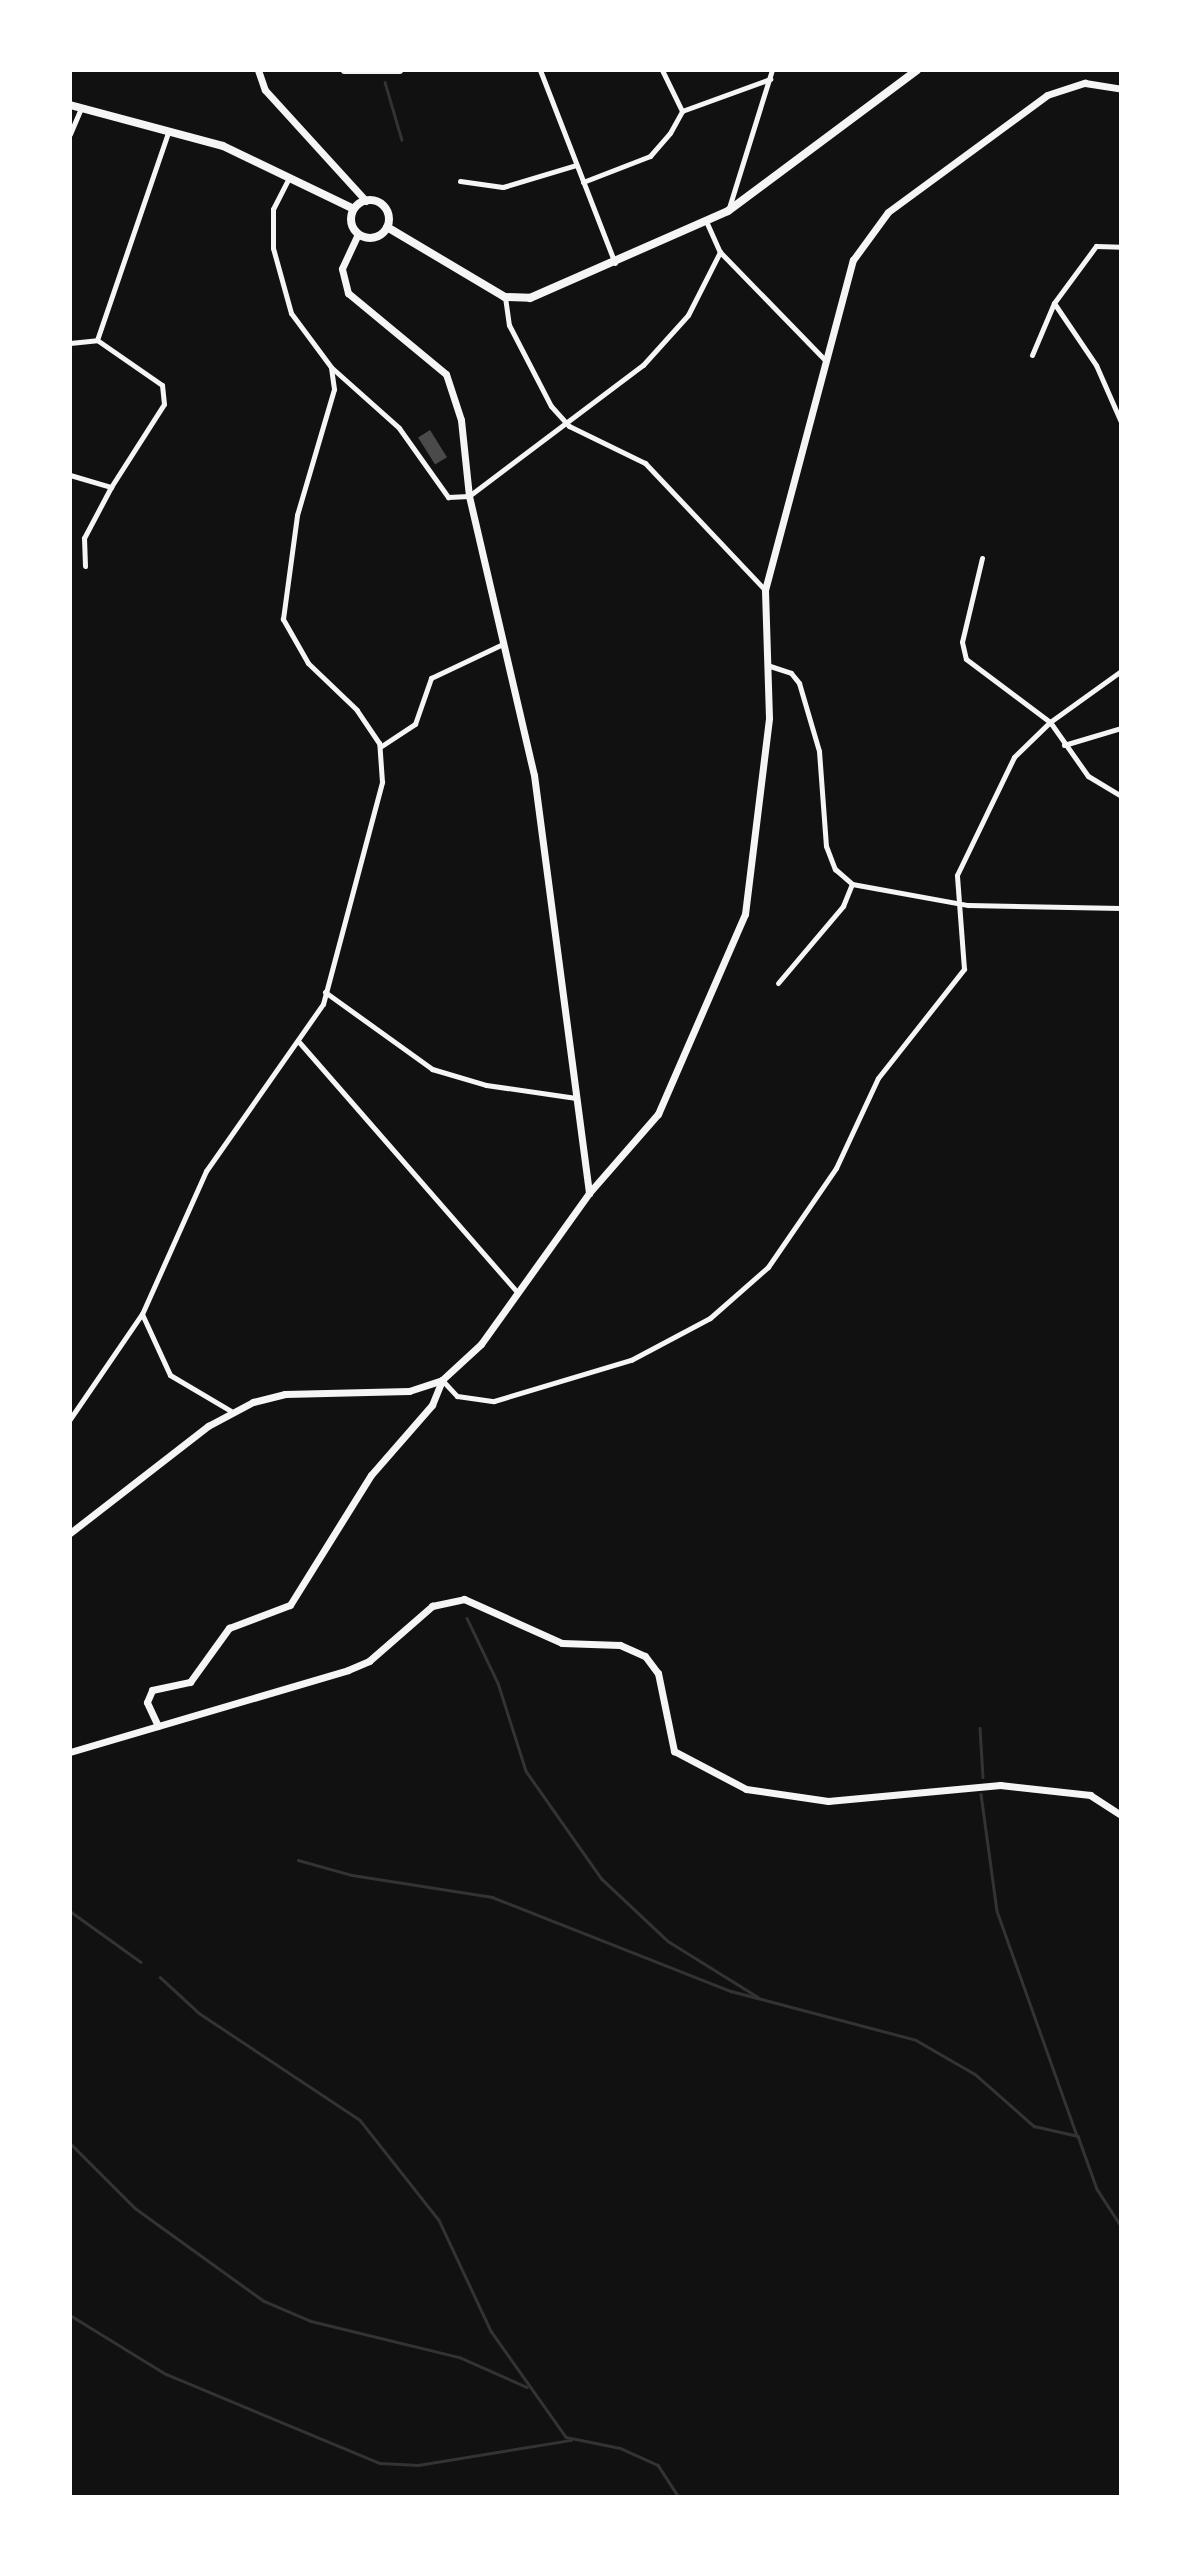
<!DOCTYPE html>
<html>
<head>
<meta charset="utf-8">
<style>
	body { margin:0 }
	#map { position:relative; width:1191px; height:2567px; overflow:hidden; background:#111; font-family:"DejaVu Sans",sans-serif }
	div>[style] { position:absolute }
	[style*='--x'] { left:calc(var(--x)*1px); top:calc(var(--y)*1px); width:calc(var(--w)*1px); rotate:calc(var(--a)*1deg) }
	.stream>* { height:2.5px; margin:-1.25px; padding:0 1.25px; transform-origin:1.25px; border-radius:1.25px; background:#333 }
	.building>* { inset:0; background:#4a4a4a; transform-origin:0 0 }
	.minor>* { height:5px; margin:-2.5px; padding:0 2.5px; transform-origin:2.5px; border-radius:2.5px; background:#f5f5f5 }
	.tertiary>* { height:7px; margin:-3.5px; padding:0 3.5px; transform-origin:3.5px; border-radius:3.5px; background:#f5f5f5 }
	.secondary>* { height:8px; margin:-4px; padding:0 4px; transform-origin:4px; border-radius:4px; background:#f5f5f5 }
	.secondary>.ring { margin:-4px; padding:0; box-sizing:content-box; background:none; border:8px solid #f5f5f5; border-radius:50% }
	span { translate:-50% -50%; white-space:nowrap; text-align:center; line-height:1.15; -webkit-text-stroke:5px #fff; paint-order:stroke }
	.frame { position:absolute; inset:0; border:72px solid #fff; pointer-events:none }
</style>
</head>
<body>
<div id="map">
	<div class="stream">
		<i style="--x:385;--y:82;--w:60;--a:73.7"></i>
		<i style="--x:467;--y:1618;--w:72;--a:64.5"></i>
		<i style="--x:498;--y:1683;--w:92;--a:72.3"></i>
		<i style="--x:526;--y:1771;--w:132;--a:54.9"></i>
		<i style="--x:602;--y:1879;--w:91;--a:43.2"></i>
		<i style="--x:668;--y:1941;--w:106;--a:31.9"></i>
		<i style="--x:980;--y:1728;--w:49;--a:86.5"></i>
		<i style="--x:981;--y:1794;--w:118;--a:82.2"></i>
		<i style="--x:997;--y:1911;--w:239;--a:70.4"></i>
		<i style="--x:298;--y:1860;--w:56;--a:15.5"></i>
		<i style="--x:352;--y:1875;--w:142;--a:8.9"></i>
		<i style="--x:492;--y:1897;--w:257;--a:21.5"></i>
		<i style="--x:731;--y:1991;--w:191;--a:14.8"></i>
		<i style="--x:916;--y:2040;--w:68;--a:30"></i>
		<i style="--x:975;--y:2074;--w:79;--a:41.4"></i>
		<i style="--x:1034;--y:2126;--w:45;--a:12.8"></i>
		<i style="--x:1078;--y:2136;--w:56;--a:70.3"></i>
		<i style="--x:1097;--y:2189;--w:44;--a:57"></i>
		<i style="--x:70;--y:1911;--w:87;--a:35.7"></i>
		<i style="--x:160;--y:1977;--w:53;--a:42.7"></i>
		<i style="--x:199;--y:2013;--w:193;--a:33.6"></i>
		<i style="--x:360;--y:2120;--w:127;--a:51.7"></i>
		<i style="--x:439;--y:2220;--w:123;--a:64.9"></i>
		<i style="--x:491;--y:2331;--w:130;--a:54.7"></i>
		<i style="--x:566;--y:2437;--w:55;--a:11.5"></i>
		<i style="--x:620;--y:2448;--w:42;--a:24.1"></i>
		<i style="--x:658;--y:2465;--w:38;--a:57"></i>
		<i style="--x:70;--y:2143;--w:92;--a:45"></i>
		<i style="--x:135;--y:2208;--w:159;--a:35.8"></i>
		<i style="--x:264;--y:2301;--w:51;--a:23.1"></i>
		<i style="--x:311;--y:2321;--w:152;--a:13.7"></i>
		<i style="--x:459;--y:2357;--w:74;--a:23.8"></i>
		<i style="--x:70;--y:2315;--w:113;--a:31.6"></i>
		<i style="--x:166;--y:2374;--w:232;--a:22.6"></i>
		<i style="--x:380;--y:2463;--w:38;--a:3"></i>
		<i style="--x:418;--y:2465;--w:155;--a:-9.3"></i>
	</div>
	<div class="building">
		<i style="left:430px;top:430px;width:32px;height:14px;rotate:58deg"></i>
	</div>
	<div class="minor">
		<i style="--x:540;--y:70;--w:207;--a:68.8"></i>
		<i style="--x:682;--y:111;--w:94;--a:-20"></i>
		<i style="--x:70;--y:134;--w:28;--a:-67"></i>
		<i style="--x:460;--y:181;--w:43;--a:7.9"></i>
		<i style="--x:503;--y:187;--w:76;--a:-16.8"></i>
		<i style="--x:583;--y:182;--w:72;--a:-21.2"></i>
		<i style="--x:650;--y:156;--w:30;--a:-49"></i>
		<i style="--x:670;--y:133;--w:25;--a:-61"></i>
		<i style="--x:682;--y:111;--w:46;--a:-116"></i>
		<i style="--x:728;--y:211;--w:148;--a:-72.7"></i>
		<i style="--x:706;--y:221;--w:34;--a:66"></i>
		<i style="--x:720;--y:252;--w:151;--a:45.8"></i>
		<i style="--x:505;--y:297;--w:28;--a:82"></i>
		<i style="--x:509;--y:325;--w:91;--a:62.6"></i>
		<i style="--x:551;--y:406;--w:27;--a:48"></i>
		<i style="--x:569;--y:426;--w:85;--a:26"></i>
		<i style="--x:645;--y:463;--w:175;--a:46.6"></i>
		<i style="--x:1054;--y:303;--w:75;--a:55.9"></i>
		<i style="--x:1096;--y:365;--w:62;--a:66.3"></i>
		<i style="--x:70;--y:343;--w:27;--a:-6"></i>
		<i style="--x:1032;--y:355;--w:56;--a:-67.1"></i>
		<i style="--x:1054;--y:303;--w:71;--a:-53.6"></i>
		<i style="--x:1096;--y:246;--w:25;--a:2"></i>
		<i style="--x:332;--y:368;--w:90;--a:41.8"></i>
		<i style="--x:399;--y:428;--w:85;--a:54.6"></i>
		<i style="--x:448;--y:497;--w:21;--a:-3"></i>
		<i style="--x:469;--y:496;--w:218;--a:-37"></i>
		<i style="--x:643;--y:365;--w:67;--a:-48"></i>
		<i style="--x:688;--y:315;--w:71;--a:-63.1"></i>
		<i style="--x:70;--y:475;--w:43;--a:16.3"></i>
		<i style="--x:111;--y:487;--w:98;--a:-57.4"></i>
		<i style="--x:164;--y:404;--w:19;--a:-96"></i>
		<i style="--x:162;--y:385;--w:79;--a:-145.3"></i>
		<i style="--x:97;--y:340;--w:222;--a:-71.1"></i>
		<i style="--x:982;--y:558;--w:86;--a:103.4"></i>
		<i style="--x:962;--y:642;--w:17;--a:77"></i>
		<i style="--x:966;--y:659;--w:105;--a:36.9"></i>
		<i style="--x:1050;--y:722;--w:66;--a:54.9"></i>
		<i style="--x:1088;--y:776;--w:39;--a:31"></i>
		<i style="--x:85;--y:566;--w:28;--a:-92"></i>
		<i style="--x:84;--y:538;--w:58;--a:-62.1"></i>
		<i style="--x:770;--y:666;--w:22;--a:18"></i>
		<i style="--x:791;--y:673;--w:13;--a:51"></i>
		<i style="--x:799;--y:683;--w:71;--a:73.6"></i>
		<i style="--x:819;--y:751;--w:95;--a:85.8"></i>
		<i style="--x:826;--y:846;--w:25;--a:69"></i>
		<i style="--x:835;--y:869;--w:23;--a:41"></i>
		<i style="--x:852;--y:884;--w:118;--a:10.3"></i>
		<i style="--x:968;--y:905;--w:153;--a:1.1"></i>
		<i style="--x:1064;--y:745;--w:59;--a:-16.6"></i>
		<i style="--x:380;--y:747;--w:42;--a:-33.3"></i>
		<i style="--x:415;--y:724;--w:49;--a:-70.8"></i>
		<i style="--x:431;--y:678;--w:80;--a:-25.3"></i>
		<i style="--x:778;--y:983;--w:101;--a:-49.8"></i>
		<i style="--x:843;--y:906;--w:24;--a:-68"></i>
		<i style="--x:325;--y:992;--w:132;--a:35.7"></i>
		<i style="--x:432;--y:1069;--w:56;--a:16.5"></i>
		<i style="--x:486;--y:1085;--w:91;--a:8.2"></i>
		<i style="--x:299;--y:1042;--w:333;--a:48.9"></i>
		<i style="--x:142;--y:1314;--w:67;--a:65.3"></i>
		<i style="--x:170;--y:1375;--w:71;--a:30.5"></i>
		<i style="--x:442;--y:1380;--w:22;--a:47"></i>
		<i style="--x:457;--y:1396;--w:37;--a:8"></i>
		<i style="--x:494;--y:1401;--w:143;--a:-16.7"></i>
		<i style="--x:631;--y:1360;--w:89;--a:-28"></i>
		<i style="--x:710;--y:1318;--w:77;--a:-41.3"></i>
		<i style="--x:768;--y:1267;--w:120;--a:-55.5"></i>
		<i style="--x:836;--y:1168;--w:99;--a:-65"></i>
		<i style="--x:878;--y:1078;--w:139;--a:-51.7"></i>
		<i style="--x:964;--y:969;--w:94;--a:-94.3"></i>
		<i style="--x:957;--y:875;--w:131;--a:-64.2"></i>
		<i style="--x:1014;--y:757;--w:50;--a:-44.2"></i>
		<i style="--x:1050;--y:722;--w:87;--a:-35.7"></i>
		<i style="--x:70;--y:1419;--w:127;--a:-55.6"></i>
		<i style="--x:142;--y:1314;--w:157;--a:-65.9"></i>
		<i style="--x:206;--y:1171;--w:204;--a:-55"></i>
		<i style="--x:323;--y:1004;--w:230;--a:-75.1"></i>
		<i style="--x:382;--y:782;--w:39;--a:-94"></i>
		<i style="--x:379;--y:743;--w:40;--a:-124"></i>
		<i style="--x:357;--y:710;--w:68;--a:-136.2"></i>
		<i style="--x:308;--y:663;--w:51;--a:-119.6"></i>
		<i style="--x:283;--y:619;--w:105;--a:-82.3"></i>
		<i style="--x:297;--y:515;--w:131;--a:-73.6"></i>
		<i style="--x:334;--y:389;--w:22;--a:-98"></i>
		<i style="--x:331;--y:367;--w:67;--a:-126.5"></i>
		<i style="--x:291;--y:313;--w:67;--a:-105.5"></i>
		<i style="--x:273;--y:248;--w:39;--a:-90"></i>
		<i style="--x:273;--y:209;--w:35;--a:-63"></i>
	</div>
	<div class="tertiary">
		<i style="--x:258;--y:70;--w:21;--a:71"></i>
		<i style="--x:265;--y:90;--w:150;--a:47.7"></i>
		<i style="--x:344;--y:70;--w:55;--a:0"></i>
		<i style="--x:358;--y:234;--w:38;--a:115"></i>
		<i style="--x:342;--y:269;--w:25;--a:76"></i>
		<i style="--x:348;--y:293;--w:127;--a:39.6"></i>
		<i style="--x:446;--y:374;--w:48;--a:71.9"></i>
		<i style="--x:461;--y:420;--w:76;--a:84"></i>
		<i style="--x:469;--y:496;--w:286;--a:76.9"></i>
		<i style="--x:534;--y:775;--w:422;--a:82.5"></i>
		<i style="--x:70;--y:1533;--w:175;--a:-37.8"></i>
		<i style="--x:208;--y:1426;--w:51;--a:-28.1"></i>
		<i style="--x:253;--y:1402;--w:33;--a:-14"></i>
		<i style="--x:285;--y:1394;--w:124;--a:-1.4"></i>
		<i style="--x:409;--y:1391;--w:35;--a:-18"></i>
		<i style="--x:442;--y:1380;--w:53;--a:-42.7"></i>
		<i style="--x:481;--y:1344;--w:186;--a:-54.4"></i>
		<i style="--x:589;--y:1193;--w:105;--a:-48.9"></i>
		<i style="--x:658;--y:1114;--w:218;--a:-66.5"></i>
		<i style="--x:745;--y:914;--w:197;--a:-83"></i>
		<i style="--x:769;--y:718;--w:128;--a:-91.8"></i>
		<i style="--x:765;--y:590;--w:342;--a:-75.1"></i>
		<i style="--x:853;--y:260;--w:59;--a:-53.9"></i>
		<i style="--x:888;--y:212;--w:197;--a:-36.3"></i>
		<i style="--x:1047;--y:95;--w:40;--a:-18"></i>
		<i style="--x:1085;--y:83;--w:36;--a:9"></i>
		<i style="--x:158;--y:1726;--w:26;--a:-115"></i>
		<i style="--x:147;--y:1702;--w:13;--a:-67"></i>
		<i style="--x:152;--y:1690;--w:39;--a:-12"></i>
		<i style="--x:190;--y:1682;--w:67;--a:-54.2"></i>
		<i style="--x:229;--y:1628;--w:65;--a:-20.7"></i>
		<i style="--x:290;--y:1605;--w:153;--a:-58.1"></i>
		<i style="--x:371;--y:1475;--w:93;--a:-48.9"></i>
		<i style="--x:432;--y:1405;--w:27;--a:-68"></i>
		<i style="--x:70;--y:1752;--w:290;--a:-16.4"></i>
		<i style="--x:348;--y:1670;--w:23;--a:-23"></i>
		<i style="--x:369;--y:1661;--w:84;--a:-41.1"></i>
		<i style="--x:432;--y:1606;--w:33;--a:-12"></i>
		<i style="--x:464;--y:1599;--w:107;--a:24.2"></i>
		<i style="--x:562;--y:1643;--w:58;--a:2"></i>
		<i style="--x:620;--y:1645;--w:27;--a:24"></i>
		<i style="--x:645;--y:1656;--w:21;--a:53"></i>
		<i style="--x:658;--y:1673;--w:80;--a:78.4"></i>
		<i style="--x:674;--y:1751;--w:81;--a:27.8"></i>
		<i style="--x:746;--y:1789;--w:83;--a:8.3"></i>
		<i style="--x:828;--y:1801;--w:173;--a:-5.3"></i>
		<i style="--x:1000;--y:1785;--w:91;--a:6.3"></i>
		<i style="--x:1090;--y:1795;--w:37;--a:33"></i>
	</div>
	<div class="secondary">
		<i style="--x:70;--y:105;--w:158;--a:15"></i>
		<i style="--x:223;--y:146;--w:145;--a:25.7"></i>
		<i class="ring" style="left:351px;top:200px;width:30px;height:30px"></i>
		<i style="--x:387;--y:227;--w:137;--a:30.7"></i>
		<i style="--x:505;--y:297;--w:25;--a:2"></i>
		<i style="--x:530;--y:298;--w:216;--a:-23.7"></i>
		<i style="--x:728;--y:211;--w:236;--a:-36.7"></i>
	</div>
	<div class="frame"></div>
</div>
</body>
</html>
